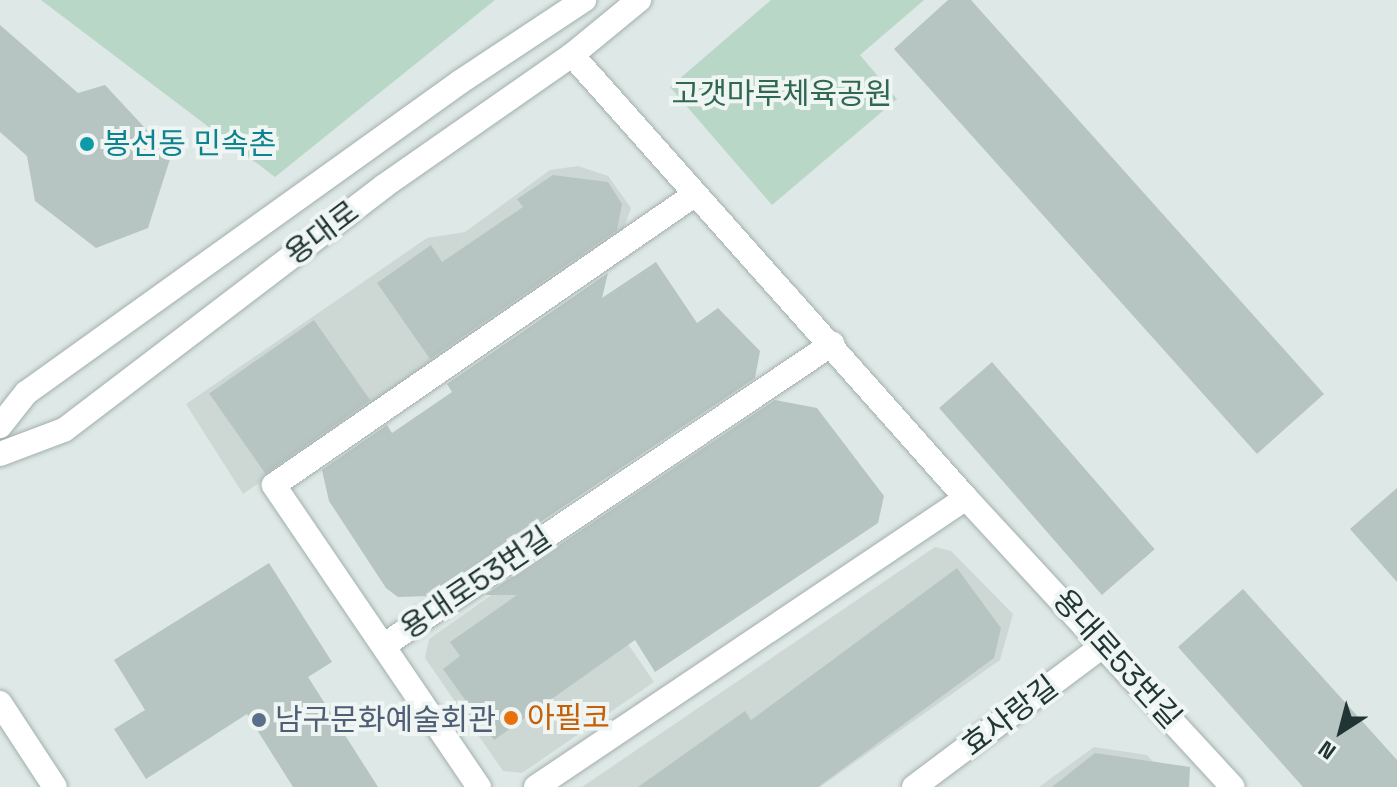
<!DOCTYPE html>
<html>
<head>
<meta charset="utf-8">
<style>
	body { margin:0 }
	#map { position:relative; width:1397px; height:787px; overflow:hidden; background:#dee8e6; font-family:"Space Grotesk","Noto Sans KR",sans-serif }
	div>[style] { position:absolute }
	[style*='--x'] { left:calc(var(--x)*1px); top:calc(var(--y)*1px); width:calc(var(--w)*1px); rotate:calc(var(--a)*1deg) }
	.built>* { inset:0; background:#cdd8d5 }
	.green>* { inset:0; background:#b9d7c7 }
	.building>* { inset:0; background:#b7c5c2; transform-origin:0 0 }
	.roads { filter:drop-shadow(0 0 2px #a2afad) drop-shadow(0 0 2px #a2afad) }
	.minor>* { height:24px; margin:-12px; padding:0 12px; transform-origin:12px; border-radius:12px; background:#fff }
	.tertiary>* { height:24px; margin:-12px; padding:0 12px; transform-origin:12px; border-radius:12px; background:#fff }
	.secondary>* { height:24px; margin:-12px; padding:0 12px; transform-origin:12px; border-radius:12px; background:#fff }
	.dots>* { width:22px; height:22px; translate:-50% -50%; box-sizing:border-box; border:4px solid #eef5f3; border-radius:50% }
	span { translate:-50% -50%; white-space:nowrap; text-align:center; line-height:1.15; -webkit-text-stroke:8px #eef5f3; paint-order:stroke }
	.park-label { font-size:30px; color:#306851 }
	.culture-label { font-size:30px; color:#0d838f }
	.left { translate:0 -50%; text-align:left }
	.street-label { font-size:30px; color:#213634 }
	.food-label { font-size:30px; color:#c56008 }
	.service-label { font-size:30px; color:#4e5e75 }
	.north { position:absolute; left:1301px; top:691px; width:80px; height:80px; -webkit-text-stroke:6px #eef5f3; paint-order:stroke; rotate:216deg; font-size:22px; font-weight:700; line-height:32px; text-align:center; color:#213634 }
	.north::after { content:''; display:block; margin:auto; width:28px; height:36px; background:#213634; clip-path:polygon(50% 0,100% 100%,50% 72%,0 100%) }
</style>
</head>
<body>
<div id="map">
	<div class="built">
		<i style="clip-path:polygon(578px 166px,608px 176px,631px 208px,622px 233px,243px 494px,186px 404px,427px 238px,465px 232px,550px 170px)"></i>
		<i style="clip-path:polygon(561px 546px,654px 682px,522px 773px,503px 771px,425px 658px,429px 639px)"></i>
		<i style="clip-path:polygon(935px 547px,951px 551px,1013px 614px,1000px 660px,820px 787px,582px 787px)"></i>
		<i style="clip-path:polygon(1094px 747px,1147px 755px,1175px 787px,1039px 787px)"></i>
	</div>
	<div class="green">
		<i style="clip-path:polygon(41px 0,495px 0,275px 177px)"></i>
		<i style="clip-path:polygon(771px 0,924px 0,860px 55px,897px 99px,772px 205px,670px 87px)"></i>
	</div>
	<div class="building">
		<i style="clip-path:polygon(948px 0,971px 0,1324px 394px,1257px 454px,894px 49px)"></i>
		<i style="clip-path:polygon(0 25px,78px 93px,105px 85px,171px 156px,148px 228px,96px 248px,35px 201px,27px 156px,0 132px)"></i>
		<i style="clip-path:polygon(553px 175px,608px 182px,622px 204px,617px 230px,430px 359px,377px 283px,431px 245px,442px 262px,523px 207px,517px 199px)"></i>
		<i style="clip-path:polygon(656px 262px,697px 323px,718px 308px,760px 351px,755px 378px,430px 596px,398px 597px,386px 588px,329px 501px,322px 470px,387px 425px,392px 433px,452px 392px,447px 384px,608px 273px,602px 298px)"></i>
		<i style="left:314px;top:320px;width:98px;height:128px;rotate:55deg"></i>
		<i style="left:992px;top:362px;width:248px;height:70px;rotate:49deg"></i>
		<i style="clip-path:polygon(775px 400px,817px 408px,884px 496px,878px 523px,655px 672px,635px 640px,494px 740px,443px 669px,460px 656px,450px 642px,517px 595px,485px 595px)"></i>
		<i style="clip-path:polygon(1397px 488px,1397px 582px,1350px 529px)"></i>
		<i style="clip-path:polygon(269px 563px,332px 662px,308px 677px,378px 787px,293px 787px,247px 714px,146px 779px,114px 729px,145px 710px,114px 660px)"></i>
		<i style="clip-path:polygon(957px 568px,1001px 628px,994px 658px,818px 787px,638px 787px,745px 711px,751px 720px)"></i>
		<i style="clip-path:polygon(1243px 589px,1397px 760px,1397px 787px,1303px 787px,1178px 647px)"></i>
		<i style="clip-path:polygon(1095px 753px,1190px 767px,1189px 787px,1052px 787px)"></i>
	</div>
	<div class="roads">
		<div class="minor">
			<i style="--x:572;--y:55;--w:593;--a:48.35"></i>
			<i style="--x:966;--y:498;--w:393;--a:47.3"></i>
			<i style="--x:386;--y:644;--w:538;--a:-33.93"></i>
			<i style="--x:479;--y:787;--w:365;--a:-124.2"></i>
			<i style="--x:274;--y:485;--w:510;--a:-34.62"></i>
			<i style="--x:536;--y:787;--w:518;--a:-33.9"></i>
		</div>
		<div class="tertiary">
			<i style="--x:0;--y:426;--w:42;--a:-51.8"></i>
			<i style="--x:26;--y:393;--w:534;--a:-35.62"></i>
			<i style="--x:460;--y:82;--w:149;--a:-33.5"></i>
			<i style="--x:0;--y:454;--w:68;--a:-20.6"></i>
			<i style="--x:64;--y:430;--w:402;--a:-37.3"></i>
			<i style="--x:384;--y:186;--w:229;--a:-34.9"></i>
			<i style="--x:572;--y:55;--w:87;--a:-39.4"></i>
			<i style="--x:914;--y:787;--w:239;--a:-36.8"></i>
		</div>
		<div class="secondary">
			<i style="--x:0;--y:703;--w:100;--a:56.8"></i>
		</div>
	</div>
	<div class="dots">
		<i style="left:87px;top:144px;background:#0f9aa8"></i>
		<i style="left:511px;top:718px;background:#e8710a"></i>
		<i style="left:259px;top:720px;background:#5c6f8a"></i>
	</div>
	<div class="park-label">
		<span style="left:782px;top:94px">고갯마루체육공원</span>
	</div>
	<div class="culture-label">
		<span class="left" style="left:103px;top:144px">봉선동 민속촌</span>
	</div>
	<div class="street-label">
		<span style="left:322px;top:233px;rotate:-37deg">용대로</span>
		<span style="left:476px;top:583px;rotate:-34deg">용대로53번길</span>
		<span style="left:1117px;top:659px;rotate:48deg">용대로53번길</span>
		<span style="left:1010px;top:716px;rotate:-37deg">효사랑길</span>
	</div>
	<div class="food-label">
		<span class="left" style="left:527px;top:718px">아필코</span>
	</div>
	<div class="service-label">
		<span class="left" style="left:275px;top:720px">남구문화예술회관</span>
	</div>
	<div class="north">N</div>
</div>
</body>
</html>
